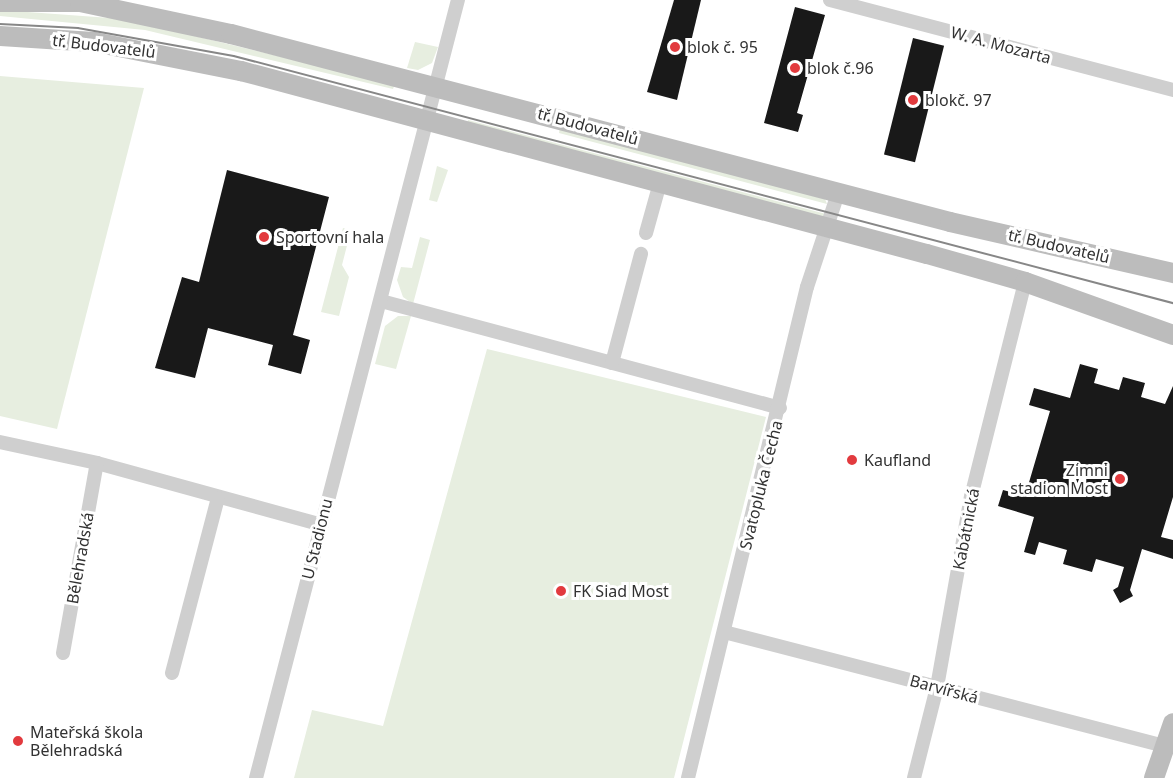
<!DOCTYPE html>
<html>
<head>
<meta charset="utf-8">
<style>
	body { margin:0 }
	#map { position:relative; width:1173px; height:778px; overflow:hidden; background:#fff; font-family:"Noto Sans",sans-serif }
	div>[style] { position:absolute }
	[style*='--x'] { left:calc(var(--x)*1px); top:calc(var(--y)*1px); width:calc(var(--w)*1px); rotate:calc(var(--a)*1deg) }
	.green>* { inset:0; background:#e7eee0 }
	.building>* { inset:0; background:#191919; transform-origin:0 0 }
	.street>* { height:14px; margin:-7px; padding:0 7px; transform-origin:7px; border-radius:7px; background:#cfcfcf }
	.secondary>* { height:20px; margin:-10px; padding:0 10px; transform-origin:10px; border-radius:10px; background:#bcbcbc }
	.tram>* { height:1.5px; margin:-0.75px; padding:0 0.75px; transform-origin:0.75px; border-radius:0.75px; background:#878787 }
	.dots>* { width:16px; height:16px; translate:-50% -50%; box-sizing:border-box; border:3px solid #fff; border-radius:50% }
	span { translate:-50% -50%; white-space:nowrap; text-align:center; line-height:1.15; -webkit-text-stroke:6px #fff; paint-order:stroke }
	.street-label { font-size:16px; color:#323232 }
	.poi-label { font-size:16px; color:#323232 }
	.left { translate:0 -50%; text-align:left }
	.right { translate:-100% -50%; text-align:right }
</style>
</head>
<body>
<div id="map">
	<div class="green">
		<i style="clip-path:polygon(0 10px,124px 19px,395px 84px,393px 89px,145px 30px,0 16px)"></i>
		<i style="clip-path:polygon(415px 42px,438px 47px,432px 63px,418px 70px,407px 68px)"></i>
		<i style="clip-path:polygon(0 76px,144px 88px,57px 429px,0 416px)"></i>
		<i style="clip-path:polygon(468px 120px,826px 214px,821px 218px,467px 126px)"></i>
		<i style="clip-path:polygon(560px 127px,825px 199px,827px 204px,559px 133px)"></i>
		<i style="clip-path:polygon(437px 166px,448px 170px,437px 202px,429px 200px)"></i>
		<i style="clip-path:polygon(343px 228px,351px 230px,342px 265px,349px 277px,339px 316px,321px 312px)"></i>
		<i style="clip-path:polygon(420px 237px,430px 240px,413px 304px,403px 297px,397px 280px,401px 267px,412px 268px)"></i>
		<i style="clip-path:polygon(398px 316px,411px 316px,396px 369px,375px 364px,385px 326px)"></i>
		<i style="clip-path:polygon(487px 349px,766px 417px,674px 778px,294px 778px,312px 710px,383px 726px)"></i>
	</div>
	<div class="building">
		<i style="clip-path:polygon(674px 0,701px 0,677px 100px,647px 92px)"></i>
		<i style="clip-path:polygon(795px 7px,825px 15px,797px 113px,803px 115px,798px 132px,764px 123px)"></i>
		<i style="left:913px;top:38px;width:32px;height:120px;rotate:14deg"></i>
		<i style="clip-path:polygon(227px 170px,329px 197px,293px 335px,310px 340px,301px 374px,268px 365px,273px 345px,208px 328px,195px 378px,155px 368px,182px 277px,199px 282px)"></i>
		<i style="clip-path:polygon(1080px 364px,1098px 369px,1094px 383px,1119px 390px,1123px 377px,1145px 383px,1141px 397px,1165px 404px,1173px 386px,1173px 497px,1161px 537px,1173px 540px,1173px 559px,1142px 549px,1130px 590px,1133px 596px,1120px 603px,1113px 590px,1118px 587px,1124px 567px,1096px 559px,1092px 572px,1063px 564px,1067px 550px,1039px 542px,1035px 555px,1024px 552px,1034px 517px,998px 506px,1003px 490px,1025px 496px,1050px 411px,1029px 405px,1034px 388px,1070px 398px)"></i>
	</div>
	<div class="street">
		<i style="--x:830;--y:0;--w:355;--a:14.7"></i>
		<i style="--x:646;--y:233;--w:52;--a:-74.4"></i>
		<i style="--x:381;--y:301;--w:413;--a:15"></i>
		<i style="--x:612;--y:363;--w:113;--a:-75.1"></i>
		<i style="--x:0;--y:442;--w:99;--a:12.2"></i>
		<i style="--x:97;--y:463;--w:230;--a:15.4"></i>
		<i style="--x:724;--y:632;--w:456;--a:14.5"></i>
		<i style="--x:63;--y:653;--w:193;--a:-79.9"></i>
		<i style="--x:172;--y:673;--w:181;--a:-75.3"></i>
		<i style="--x:256;--y:778;--w:804;--a:-75.45"></i>
		<i style="--x:688;--y:778;--w:505;--a:-76.38"></i>
		<i style="--x:807;--y:287;--w:99;--a:-71.7"></i>
		<i style="--x:914;--y:778;--w:94;--a:-75.8"></i>
		<i style="--x:937;--y:687;--w:193;--a:-79.9"></i>
		<i style="--x:971;--y:497;--w:222;--a:-75.9"></i>
	</div>
	<div class="secondary">
		<i style="--x:0;--y:2;--w:80;--a:0"></i>
		<i style="--x:80;--y:2;--w:154;--a:12"></i>
		<i style="--x:231;--y:34;--w:743;--a:14.65"></i>
		<i style="--x:950;--y:222;--w:229;--a:12.9"></i>
		<i style="--x:0;--y:36;--w:94;--a:3.7"></i>
		<i style="--x:94;--y:42;--w:150;--a:11.2"></i>
		<i style="--x:241;--y:71;--w:710;--a:14.94"></i>
		<i style="--x:927;--y:254;--w:102;--a:15.9"></i>
		<i style="--x:1025;--y:282;--w:157;--a:19.7"></i>
		<i style="--x:1154;--y:778;--w:58;--a:-70.9"></i>
	</div>
	<div class="tram">
		<i style="--x:0;--y:24;--w:78;--a:2.9"></i>
		<i style="--x:78;--y:28;--w:158;--a:10.2"></i>
		<i style="--x:234;--y:56;--w:971;--a:14.74"></i>
	</div>
	<div class="dots">
		<i style="left:675px;top:47px;background:#e23a3e"></i>
		<i style="left:795px;top:68px;background:#e23a3e"></i>
		<i style="left:913px;top:100px;background:#e23a3e"></i>
		<i style="left:264px;top:237px;background:#e23a3e"></i>
		<i style="left:852px;top:460px;background:#e23a3e"></i>
		<i style="left:1120px;top:479px;background:#e23a3e"></i>
		<i style="left:561px;top:591px;background:#e23a3e"></i>
		<i style="left:18px;top:741px;background:#e23a3e"></i>
	</div>
	<div class="street-label">
		<span style="left:1001px;top:45px;rotate:15deg">W. A. Mozarta</span>
		<span style="left:104px;top:46px;rotate:7deg">tř. Budovatelů</span>
		<span style="left:588px;top:126px;rotate:15deg">tř. Budovatelů</span>
		<span style="left:1059px;top:246px;rotate:13deg">tř. Budovatelů</span>
		<span style="left:761px;top:485px;rotate:-76deg">Svatopluka Čecha</span>
		<span style="left:966px;top:529px;rotate:-79deg">Kabátnická</span>
		<span style="left:317px;top:539px;rotate:-76deg">U Stadionu</span>
		<span style="left:80px;top:558px;rotate:-80deg">Bělehradská</span>
		<span style="left:944px;top:689px;rotate:15deg">Barvířská</span>
	</div>
	<div class="poi-label">
		<span class="left" style="left:687px;top:47px">blok č. 95</span>
		<span class="left" style="left:807px;top:68px">blok č.96</span>
		<span class="left" style="left:925px;top:100px">blokč. 97</span>
		<span class="left" style="left:276px;top:237px">Sportovní hala</span>
		<span class="left" style="left:864px;top:460px">Kaufland</span>
		<span class="right" style="left:1108px;top:479px">Zimni<br>stadion Most</span>
		<span class="left" style="left:573px;top:591px">FK Siad Most</span>
		<span class="left" style="left:30px;top:741px">Mateřská škola<br>Bělehradská</span>
	</div>
</div>
</body>
</html>
